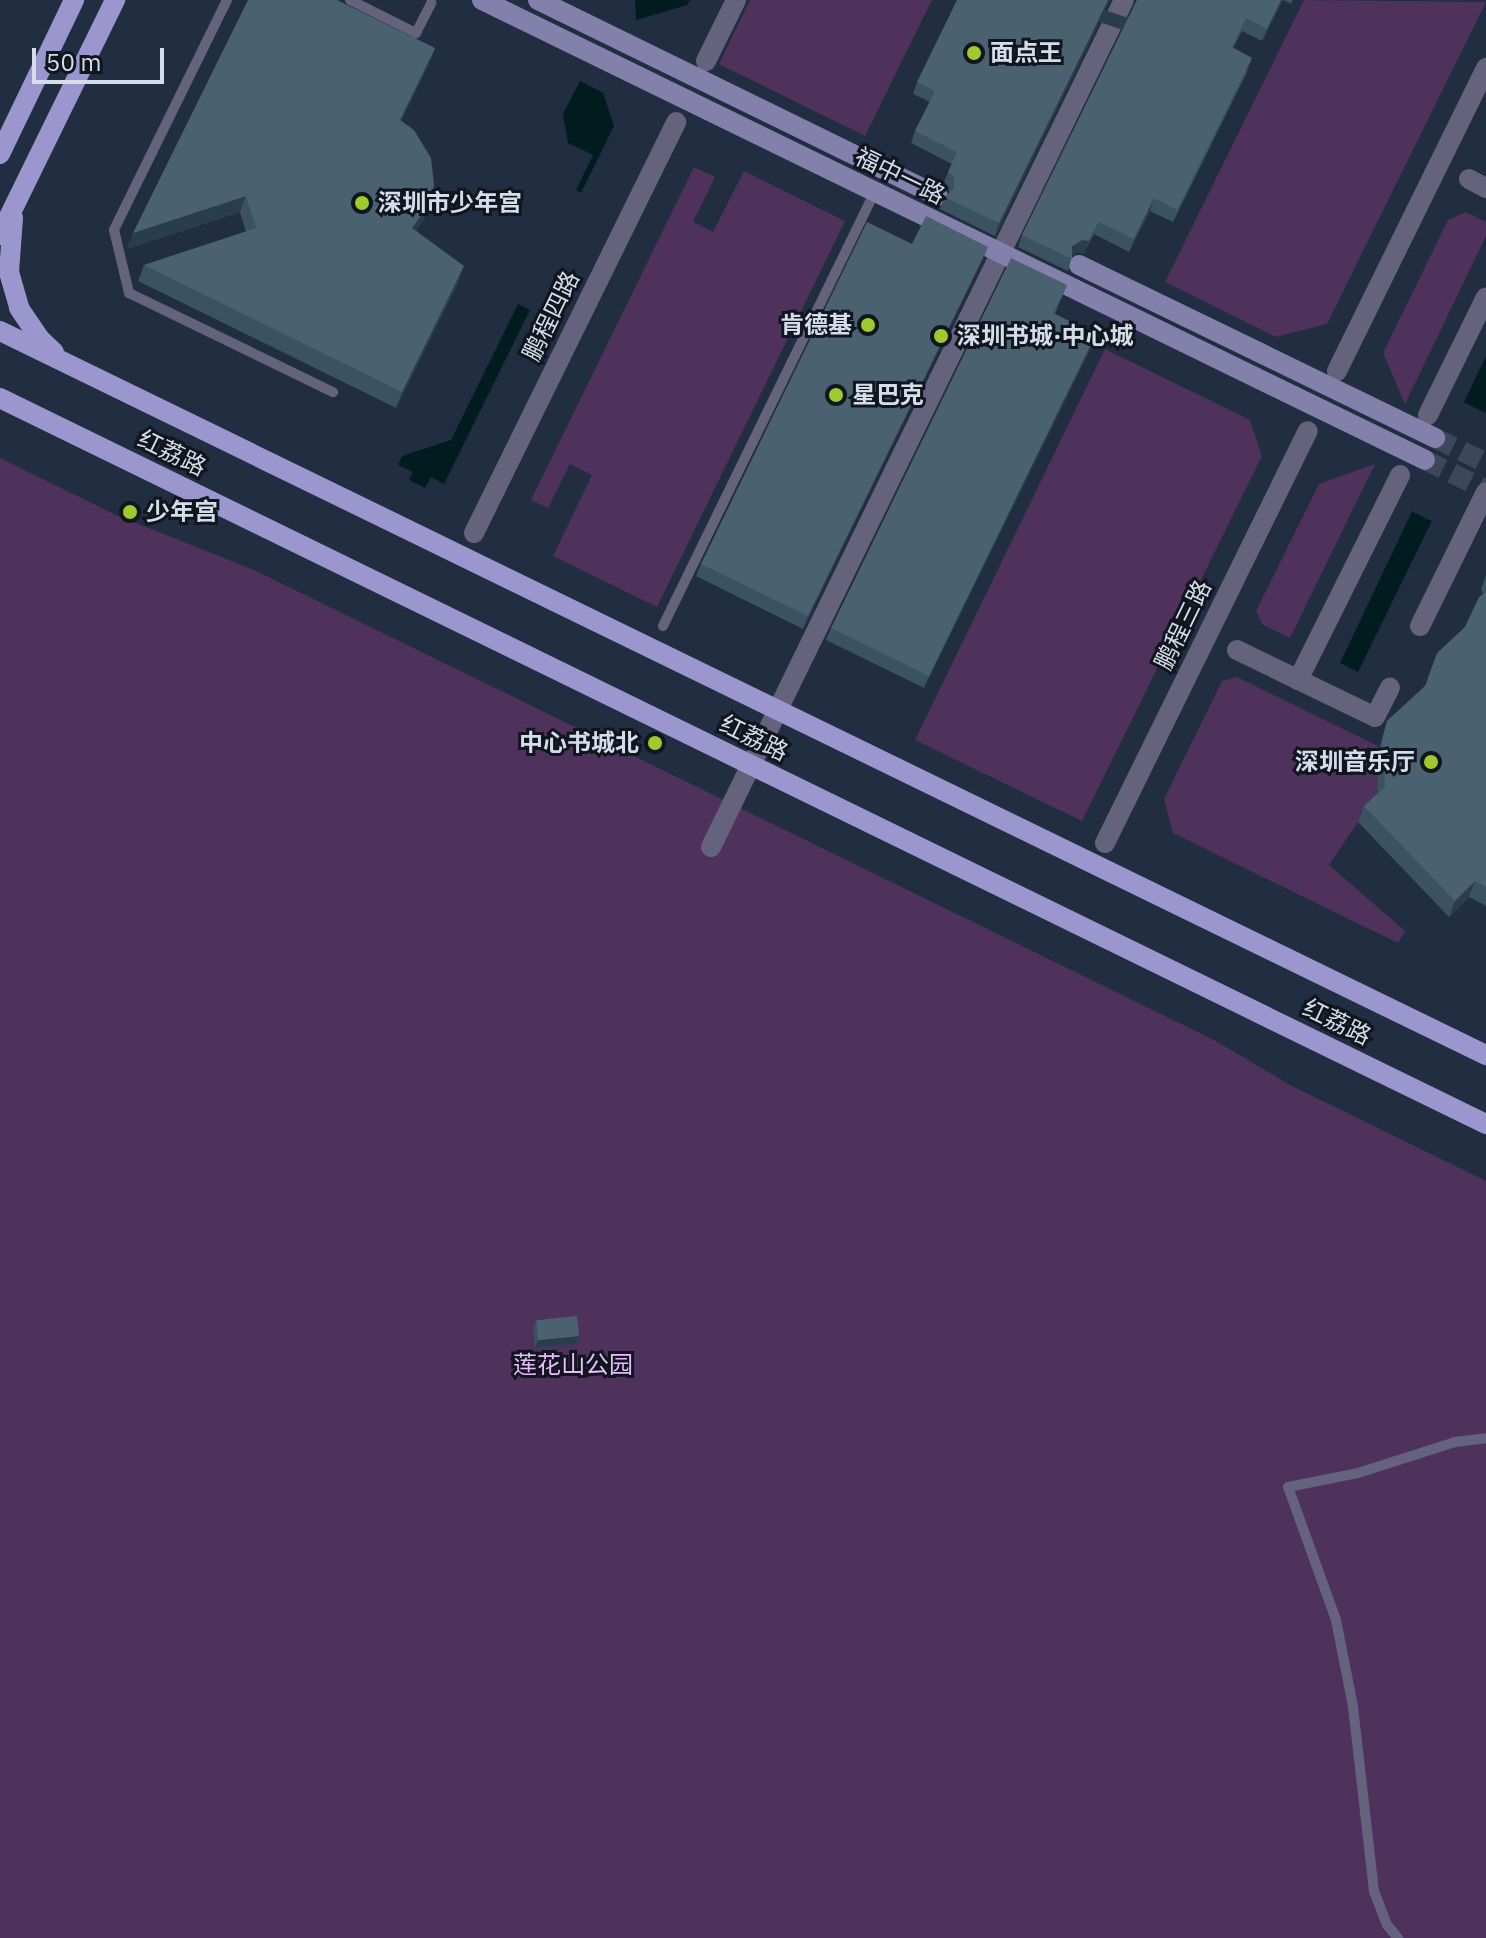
<!DOCTYPE html>
<html>
<head>
<meta charset="utf-8">
<style>
	body { margin:0 }
	#map { position:relative; width:1486px; height:1938px; overflow:hidden; background:#212d41; font-family:"IBM Plex Sans","Noto Sans SC",sans-serif }
	div>[style] { position:absolute }
	[style*='--x'] { left:calc(var(--x)*1px); top:calc(var(--y)*1px); width:calc(var(--w)*1px); rotate:calc(var(--a)*1deg) }
	.green>* { inset:0; background:#4e325b }
	.water>* { inset:0; background:#001c1f }
	.pier>* { inset:0; background:#212d41 }
	.secondary-tunnel>* { height:20px; margin-top:-10px; transform-origin:0; background:repeating-linear-gradient(90deg,#3c475a 0 20px,transparent 0 30px) }
	.lane>* { height:10px; margin:-5px; padding:0 5px; transform-origin:5px; border-radius:5px; background:#64627d }
	.street>* { height:20px; margin:-10px; padding:0 10px; transform-origin:10px; border-radius:10px; background:#64627d }
	.secondary>* { height:20px; margin:-10px; padding:0 10px; transform-origin:10px; border-radius:10px; background:#8380ab }
	.primary>* { height:20px; margin:-10px; padding:0 10px; transform-origin:10px; border-radius:10px; background:#9b97ce }
	.wall>* { inset:0; background:#3a5261 }
	.shaded-wall>* { inset:0; background:#293d4e; transform-origin:0 0 }
	.building>* { inset:0; background:#4a6170; transform-origin:0 0 }
	.dots>* { width:22px; height:22px; translate:-50% -50%; box-sizing:border-box; border:4px solid #10151e; border-radius:50% }
	span { translate:-50% -50%; white-space:nowrap; text-align:center; line-height:1.15; -webkit-text-stroke:6px #10151e; paint-order:stroke }
	.poi-label { font-size:24px; color:#d5ddea; font-weight:700 }
	.left { translate:0 -50%; text-align:left }
	.right { translate:-100% -50%; text-align:right }
	.street-label { font-size:24px; color:#d5ddea }
	.park-label { font-size:24px; color:#e6bbfb }
	.scale { position:absolute; left:32px; top:48px; width:132px; height:36px; box-sizing:border-box; border:4px solid #d5ddea; border-top:0; padding-left:10px; font-size:24px; line-height:28px; white-space:nowrap; color:#d5ddea; -webkit-text-stroke:6px #10151e; paint-order:stroke }
</style>
</head>
<body>
<div id="map">
	<div class="green">
		<i style="clip-path:polygon(750px 0,932px 0,865px 136px,719px 64px)"></i>
		<i style="clip-path:polygon(1304px 0,1486px 2px,1327px 324px,1276px 337px,1165px 282px)"></i>
		<i style="clip-path:polygon(694px 167px,715px 177px,693px 222px,713px 232px,744px 171px,845px 221px,657px 607px,553px 556px,592px 475px,570px 464px,548px 508px,531px 500px)"></i>
		<i style="clip-path:polygon(1466px 212px,1486px 222px,1486px 236px,1405px 404px,1383px 353px,1448px 220px)"></i>
		<i style="clip-path:polygon(1105px 349px,1250px 420px,1262px 456px,1082px 821px,915px 740px)"></i>
		<i style="clip-path:polygon(0 458px,116px 515px,254px 570px,1216px 1041px,1290px 1085px,1486px 1181px,1486px 1938px,0 1938px)"></i>
		<i style="clip-path:polygon(1375px 464px,1290px 638px,1263px 625px,1256px 611px,1319px 484px)"></i>
		<i style="clip-path:polygon(1237px 677px,1378px 746px,1379px 803px,1358px 822px,1329px 865px,1405px 931px,1398px 943px,1173px 833px,1164px 799px,1222px 681px)"></i>
	</div>
	<div class="water">
		<i style="clip-path:polygon(635px 0,690px 0,687px 5px,636px 20px)"></i>
		<i style="clip-path:polygon(580px 81px,603px 93px,614px 126px,581px 193px,576px 190px,593px 155px,568px 143px,563px 114px)"></i>
		<i style="clip-path:polygon(518px 304px,530px 310px,444px 484px,431px 477px,425px 488px,409px 480px,413px 472px,398px 465px,402px 456px,451px 440px)"></i>
		<i style="clip-path:polygon(1486px 356px,1486px 410px,1358px 672px,1340px 663px)"></i>
	</div>
	<div class="pier">
		<i style="clip-path:polygon(1463px 402px,1486px 413px,1486px 419px,1435px 523px,1411px 511px)"></i>
	</div>
	<div class="secondary-tunnel">
		<i style="--x:1435;--y:438;--w:57;--a:26.1"></i>
		<i style="--x:1425;--y:460;--w:68;--a:26.2"></i>
	</div>
	<div class="lane">
		<i style="--x:227;--y:0;--w:256;--a:116.2"></i>
		<i style="--x:114;--y:230;--w:65;--a:76.6"></i>
		<i style="--x:129;--y:293;--w:227;--a:25.9"></i>
		<i style="--x:350;--y:0;--w:74;--a:26.6"></i>
		<i style="--x:416;--y:33;--w:34;--a:-63"></i>
		<i style="--x:663;--y:626;--w:482;--a:-64"></i>
		<i style="--x:1398;--y:1938;--w:17;--a:-130"></i>
		<i style="--x:1387;--y:1925;--w:36;--a:-111"></i>
		<i style="--x:1374;--y:1891;--w:186;--a:-96.5"></i>
		<i style="--x:1353;--y:1706;--w:88;--a:-101.2"></i>
		<i style="--x:1336;--y:1620;--w:141;--a:-109.8"></i>
		<i style="--x:1288;--y:1487;--w:71;--a:-11.3"></i>
		<i style="--x:1358;--y:1473;--w:102;--a:-17.7"></i>
		<i style="--x:1455;--y:1442;--w:31;--a:-7"></i>
	</div>
	<div class="street">
		<i style="--x:706;--y:61;--w:68;--a:-63.8"></i>
		<i style="--x:1469;--y:179;--w:19;--a:28"></i>
		<i style="--x:1337;--y:371;--w:338;--a:-63.8"></i>
		<i style="--x:1428;--y:415;--w:131;--a:-63.8"></i>
		<i style="--x:474;--y:533;--w:458;--a:-63.8"></i>
		<i style="--x:1420;--y:626;--w:149;--a:-63.8"></i>
		<i style="--x:1237;--y:650;--w:153;--a:25.9"></i>
		<i style="--x:1375;--y:717;--w:33;--a:-63"></i>
		<i style="--x:1298;--y:680;--w:229;--a:-63.5"></i>
		<i style="--x:1105;--y:843;--w:459;--a:-63.8"></i>
		<i style="--x:711;--y:847;--w:942;--a:-64.01"></i>
	</div>
	<div class="secondary">
		<i style="--x:482;--y:0;--w:1049;--a:26"></i>
		<i style="--x:538;--y:0;--w:445;--a:26.1"></i>
		<i style="--x:1079;--y:265;--w:396;--a:25.9"></i>
	</div>
	<div class="primary">
		<i style="--x:0;--y:154;--w:171;--a:-64.3"></i>
		<i style="--x:13;--y:218;--w:54;--a:94.2"></i>
		<i style="--x:9;--y:272;--w:37;--a:74"></i>
		<i style="--x:19;--y:308;--w:37;--a:56"></i>
		<i style="--x:40;--y:339;--w:19;--a:43"></i>
		<i style="--x:0;--y:235;--w:262;--a:-63.9"></i>
		<i style="--x:0;--y:331;--w:1653;--a:25.98"></i>
		<i style="--x:0;--y:398;--w:1654;--a:26.04"></i>
	</div>
	<div class="wall">
		<i style="clip-path:polygon(1110px 0,995px 236px,940px 209px,944px 197px,949px 193px,949px 189px,943px 184px,952px 164px,911px 143px,915px 131px,930px 102px,913px 94px,917px 82px)"></i>
		<i style="clip-path:polygon(1137px 0,1293px 0,1291px 4px,1283px 0,1262px 41px,1242px 31px,1233px 48px,1248px 70px,1173px 222px,1150px 211px,1129px 252px,1094px 234px,1084px 253px,1077px 252px,1072px 256px,1068px 271px,1018px 247px,1022px 235px)"></i>
		<i style="clip-path:polygon(435px 48px,429px 64px,401px 121px,431px 201px,425px 217px,416px 230px,458px 283px,396px 408px,138px 281px,144px 265px,246px 232px,240px 212px,127px 249px,133px 233px)"></i>
		<i style="clip-path:polygon(912px 244px,983px 259px,803px 629px,696px 576px,701px 564px)"></i>
		<i style="clip-path:polygon(1067px 285px,1055px 314px,1092px 346px,924px 688px,826px 640px,831px 628px)"></i>
		<i style="clip-path:polygon(1486px 575px,1486px 906px,1469px 897px,1449px 917px,1358px 822px,1364px 806px,1378px 793px,1377px 757px,1387px 721px,1425px 686px,1465px 627px,1483px 594px,1481px 589px)"></i>
		<i style="clip-path:polygon(536px 1320px,579px 1336px,576px 1344px,535px 1348px,533px 1328px)"></i>
	</div>
	<div class="shaded-wall">
		<i style="clip-path:polygon(1108px 0,1110px 0,995px 236px,999px 223px)"></i>
		<i style="clip-path:polygon(1281px 0,1283px 0,1262px 41px,1267px 29px)"></i>
		<i style="clip-path:polygon(435px 48px,429px 64px,394px 136px,400px 120px)"></i>
		<i style="left:1252px;top:58px;width:13px;height:169px;rotate:108deg"></i>
		<i style="clip-path:polygon(246px 196px,240px 212px,127px 249px,133px 233px)"></i>
		<i style="clip-path:polygon(1154px 198px,1150px 211px,1129px 252px,1134px 239px)"></i>
		<i style="clip-path:polygon(431px 201px,425px 217px,406px 244px,412px 228px)"></i>
		<i style="clip-path:polygon(1099px 222px,1084px 253px,1077px 252px,1068px 259px,1072px 246px,1082px 240px)"></i>
		<i style="clip-path:polygon(988px 247px,983px 259px,803px 629px,808px 616px)"></i>
		<i style="clip-path:polygon(464px 266px,458px 283px,396px 408px,402px 392px)"></i>
		<i style="clip-path:polygon(1096px 334px,1092px 346px,924px 688px,929px 676px)"></i>
		<i style="clip-path:polygon(1475px 881px,1469px 897px,1449px 917px,1455px 901px)"></i>
		<i style="clip-path:polygon(579px 1336px,576px 1344px,535px 1348px,538px 1340px)"></i>
	</div>
	<div class="building">
		<i style="clip-path:polygon(248px 0,337px 0,435px 48px,400px 120px,414px 130px,431px 158px,434px 185px,431px 201px,412px 228px,464px 266px,402px 392px,144px 265px,256px 228px,246px 196px,133px 233px)"></i>
		<i style="clip-path:polygon(957px 0,1108px 0,999px 223px,944px 197px,954px 189px,954px 177px,948px 172px,957px 152px,915px 131px,935px 91px,917px 82px)"></i>
		<i style="clip-path:polygon(1137px 0,1281px 0,1267px 29px,1246px 18px,1232px 47px,1252px 58px,1177px 210px,1154px 198px,1134px 239px,1099px 222px,1089px 241px,1082px 240px,1072px 246px,1072px 259px,1022px 235px)"></i>
		<i style="clip-path:polygon(926px 216px,988px 247px,808px 616px,701px 564px,867px 222px,912px 244px)"></i>
		<i style="clip-path:polygon(1011px 258px,1067px 285px,1053px 313px,1096px 334px,929px 676px,831px 628px)"></i>
		<i style="clip-path:polygon(1486px 592px,1486px 887px,1475px 881px,1455px 901px,1364px 806px,1385px 787px,1382px 741px,1387px 721px,1425px 686px,1437px 653px,1465px 627px,1479px 597px)"></i>
		<i style="left:577px;top:1316px;width:20px;height:41px;rotate:84deg"></i>
	</div>
	<div class="dots">
		<i style="left:974px;top:53px;background:#a0c92b"></i>
		<i style="left:362px;top:203px;background:#a0c92b"></i>
		<i style="left:868px;top:325px;background:#a0c92b"></i>
		<i style="left:941px;top:336px;background:#a0c92b"></i>
		<i style="left:836px;top:395px;background:#a0c92b"></i>
		<i style="left:130px;top:512px;background:#a0c92b"></i>
		<i style="left:655px;top:743px;background:#a0c92b"></i>
		<i style="left:1431px;top:762px;background:#a0c92b"></i>
	</div>
	<div class="poi-label">
		<span class="left" style="left:990px;top:53px">面点王</span>
		<span class="left" style="left:378px;top:203px">深圳市少年宫</span>
		<span class="right" style="left:852px;top:325px">肯德基</span>
		<span class="left" style="left:957px;top:336px">深圳书城·中心城</span>
		<span class="left" style="left:852px;top:395px">星巴克</span>
		<span class="left" style="left:146px;top:512px">少年宫</span>
		<span class="right" style="left:639px;top:743px">中心书城北</span>
		<span class="right" style="left:1415px;top:762px">深圳音乐厅</span>
	</div>
	<div class="street-label">
		<span style="left:900px;top:176px;rotate:26deg">福中一路</span>
		<span style="left:551px;top:316px;rotate:-64deg">鹏程四路</span>
		<span style="left:172px;top:453px;rotate:26deg">红荔路</span>
		<span style="left:1183px;top:625px;rotate:-64deg">鹏程三路</span>
		<span style="left:754px;top:738px;rotate:26deg">红荔路</span>
		<span style="left:1337px;top:1022px;rotate:26deg">红荔路</span>
	</div>
	<div class="park-label">
		<span style="left:573px;top:1365px">莲花山公园</span>
	</div>
	<div class="scale">50 m</div>
</div>
</body>
</html>
